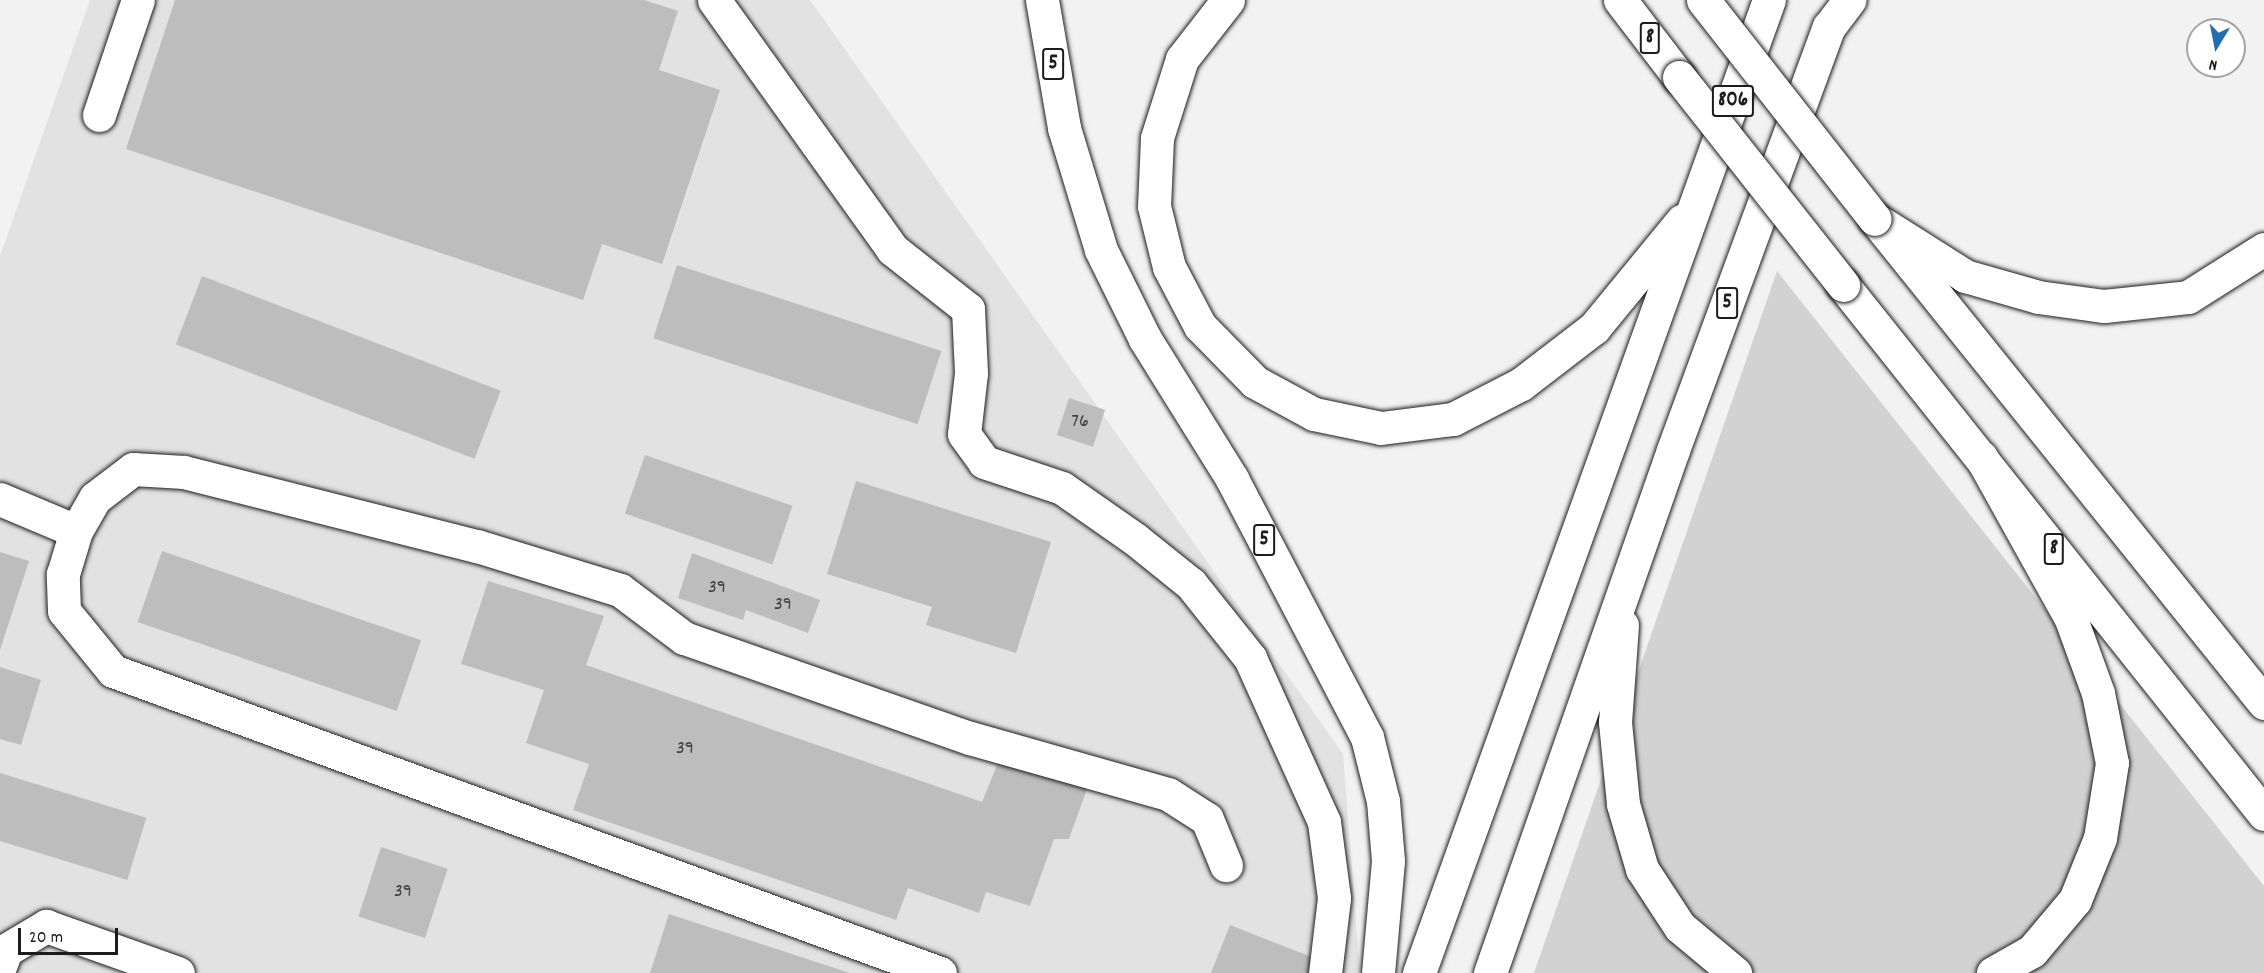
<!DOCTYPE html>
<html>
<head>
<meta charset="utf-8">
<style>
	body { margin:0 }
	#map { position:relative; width:2264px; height:973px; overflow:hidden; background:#f2f2f2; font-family:Dekko,sans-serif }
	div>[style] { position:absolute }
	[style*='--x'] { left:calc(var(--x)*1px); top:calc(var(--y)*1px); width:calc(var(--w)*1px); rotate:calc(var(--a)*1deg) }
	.built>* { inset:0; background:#e2e2e2 }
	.green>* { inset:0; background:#d2d2d2 }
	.building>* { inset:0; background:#bdbdbd; transform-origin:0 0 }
	.roads { filter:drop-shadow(0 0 2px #1c1c1c) drop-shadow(0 0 2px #1c1c1c) }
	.minor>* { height:33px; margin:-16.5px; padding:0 16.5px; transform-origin:16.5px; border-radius:16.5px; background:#fff }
	.major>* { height:33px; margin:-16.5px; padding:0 16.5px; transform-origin:16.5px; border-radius:16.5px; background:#fff }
	.highway>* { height:33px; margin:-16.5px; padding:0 16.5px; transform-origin:16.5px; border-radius:16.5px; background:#fff }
	.bridges { filter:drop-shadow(0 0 2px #1c1c1c) drop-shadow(0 0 2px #1c1c1c) }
	.major-bridge>* { height:33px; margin:-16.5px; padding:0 16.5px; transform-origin:16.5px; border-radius:16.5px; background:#fff }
	span { translate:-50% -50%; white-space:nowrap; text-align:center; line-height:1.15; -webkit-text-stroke:5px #fff; paint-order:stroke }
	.number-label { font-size:20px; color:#444 }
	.number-label span { -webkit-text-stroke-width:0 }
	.shield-label span { padding:2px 4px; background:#fff; border:2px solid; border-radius:4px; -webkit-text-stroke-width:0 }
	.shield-label { font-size:21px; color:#1c1c1c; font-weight:700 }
	.north { position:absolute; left:2186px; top:18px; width:60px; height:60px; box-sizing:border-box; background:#fff; border:2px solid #a4a4a4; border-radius:50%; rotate:190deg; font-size:16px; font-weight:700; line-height:24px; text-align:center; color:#1c1c1c }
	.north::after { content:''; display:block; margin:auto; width:21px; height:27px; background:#1f6fb2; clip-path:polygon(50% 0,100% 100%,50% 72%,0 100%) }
	.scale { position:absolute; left:18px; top:928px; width:100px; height:27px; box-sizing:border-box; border:3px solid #1c1c1c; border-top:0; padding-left:8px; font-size:18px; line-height:21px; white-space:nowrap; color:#1c1c1c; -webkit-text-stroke:4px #fff; paint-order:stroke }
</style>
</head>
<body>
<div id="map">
	<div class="built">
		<i style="clip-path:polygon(90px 0,810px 0,1343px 754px,1360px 973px,0 973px,0 256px)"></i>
	</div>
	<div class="green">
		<i style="clip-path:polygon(1777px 271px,2264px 886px,2264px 973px,1534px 973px)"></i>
	</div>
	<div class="building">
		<i style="clip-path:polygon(175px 0,644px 0,678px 11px,659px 70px,720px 90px,662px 264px,602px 244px,583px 300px,126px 149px)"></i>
		<i style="left:677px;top:265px;width:278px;height:77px;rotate:18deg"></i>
		<i style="left:202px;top:276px;width:320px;height:73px;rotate:21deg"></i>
		<i style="left:1069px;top:398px;width:38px;height:39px;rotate:18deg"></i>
		<i style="left:645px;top:455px;width:156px;height:62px;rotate:19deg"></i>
		<i style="clip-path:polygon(856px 481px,1051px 542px,1016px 653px,926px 625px,932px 607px,827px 574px)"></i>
		<i style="left:162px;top:551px;width:274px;height:75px;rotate:19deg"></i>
		<i style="clip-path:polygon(0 552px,29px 561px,0 650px)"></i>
		<i style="clip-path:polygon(692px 553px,820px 600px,808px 633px,746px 610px,743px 620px,678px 598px)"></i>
		<i style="clip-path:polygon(488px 581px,604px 616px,586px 665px,982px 802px,1001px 755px,1088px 786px,1069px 839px,1054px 839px,1030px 906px,986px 892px,979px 913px,908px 888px,896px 920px,573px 810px,589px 764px,526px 743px,544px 690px,461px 664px)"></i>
		<i style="clip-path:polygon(0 667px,41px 680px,21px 745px,0 739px)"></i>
		<i style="left:0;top:773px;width:153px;height:65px;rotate:17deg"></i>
		<i style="left:381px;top:847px;width:70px;height:73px;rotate:18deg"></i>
		<i style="clip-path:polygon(669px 914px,850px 973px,650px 973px)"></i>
		<i style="clip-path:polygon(1230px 925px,1317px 959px,1311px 973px,1211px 973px)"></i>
	</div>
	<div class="roads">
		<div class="minor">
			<i style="--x:714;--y:0;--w:306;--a:54.4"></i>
			<i style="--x:892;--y:249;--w:97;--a:38.3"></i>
			<i style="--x:968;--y:309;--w:64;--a:87.3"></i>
			<i style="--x:971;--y:373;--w:61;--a:96.5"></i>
			<i style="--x:964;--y:434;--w:34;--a:54"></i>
			<i style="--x:984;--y:462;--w:82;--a:18.4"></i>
			<i style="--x:1062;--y:488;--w:89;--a:34.9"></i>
			<i style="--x:1135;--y:539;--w:72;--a:38.8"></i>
			<i style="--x:1191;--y:584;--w:95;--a:51.4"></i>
			<i style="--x:1250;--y:658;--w:180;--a:65.7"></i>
			<i style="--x:1324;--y:822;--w:77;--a:82.5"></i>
			<i style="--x:1334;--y:898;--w:76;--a:96.8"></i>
			<i style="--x:99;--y:115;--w:121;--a:-71.3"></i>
			<i style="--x:0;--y:499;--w:82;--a:22.8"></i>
			<i style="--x:0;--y:966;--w:17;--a:-69"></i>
			<i style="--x:6;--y:950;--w:47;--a:-31"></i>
			<i style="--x:46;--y:926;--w:140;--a:19.6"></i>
			<i style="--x:940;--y:973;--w:880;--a:-159.94"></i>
			<i style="--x:113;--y:671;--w:77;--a:-129.2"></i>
			<i style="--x:64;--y:611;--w:37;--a:-92"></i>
			<i style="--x:63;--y:574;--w:45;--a:-73.2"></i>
			<i style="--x:76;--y:531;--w:38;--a:-60"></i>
			<i style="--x:95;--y:498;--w:48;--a:-37.3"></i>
			<i style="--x:133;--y:469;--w:51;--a:3.4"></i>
			<i style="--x:184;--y:472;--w:302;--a:14.2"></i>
			<i style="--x:477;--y:546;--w:150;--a:17.1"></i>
			<i style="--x:620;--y:590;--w:80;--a:36.9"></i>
			<i style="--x:684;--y:638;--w:303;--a:19.3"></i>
			<i style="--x:970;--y:738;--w:206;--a:15.8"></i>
			<i style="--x:1168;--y:794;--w:46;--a:32.7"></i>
			<i style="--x:1207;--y:819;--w:50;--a:67.6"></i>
		</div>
		<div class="major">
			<i style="--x:1228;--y:0;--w:75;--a:127.9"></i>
			<i style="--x:1182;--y:59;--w:83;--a:107.6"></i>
			<i style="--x:1157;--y:138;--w:68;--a:92.5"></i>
			<i style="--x:1154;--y:206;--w:63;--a:76.2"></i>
			<i style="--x:1169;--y:267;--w:67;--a:62.3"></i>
			<i style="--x:1200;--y:326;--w:78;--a:45.5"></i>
			<i style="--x:1255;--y:382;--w:67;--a:28.5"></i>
			<i style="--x:1314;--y:414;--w:68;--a:11.8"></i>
			<i style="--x:1381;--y:428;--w:73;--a:-7.1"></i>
			<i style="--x:1453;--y:419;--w:76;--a:-27.2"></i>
			<i style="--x:1521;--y:384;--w:92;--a:-37.5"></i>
			<i style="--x:1594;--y:328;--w:139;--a:-50.6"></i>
			<i style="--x:1620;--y:0;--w:97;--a:52.5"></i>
			<i style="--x:1878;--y:223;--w:616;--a:51.19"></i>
			<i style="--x:1843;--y:285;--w:676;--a:51.49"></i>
			<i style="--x:1419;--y:973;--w:1034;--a:-70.22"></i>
		</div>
		<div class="highway">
			<i style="--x:1042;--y:0;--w:130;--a:80.2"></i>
			<i style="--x:1064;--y:128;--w:127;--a:73.1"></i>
			<i style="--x:1101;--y:250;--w:99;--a:63.7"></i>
			<i style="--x:1145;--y:339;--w:165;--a:58.1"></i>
			<i style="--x:1232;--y:479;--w:291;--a:62.4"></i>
			<i style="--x:1367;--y:737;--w:66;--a:76"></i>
			<i style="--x:1383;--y:801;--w:60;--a:85.2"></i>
			<i style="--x:1388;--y:861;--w:112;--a:95.1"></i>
			<i style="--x:1875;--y:219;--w:107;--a:32.3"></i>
			<i style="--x:1965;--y:276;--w:76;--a:16"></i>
			<i style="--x:2038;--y:297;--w:67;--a:7.8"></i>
			<i style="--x:2104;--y:306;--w:84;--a:-6.1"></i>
			<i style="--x:2188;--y:297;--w:90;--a:-32.3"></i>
			<i style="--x:1981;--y:457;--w:185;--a:60.9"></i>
			<i style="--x:2071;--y:619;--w:79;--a:70"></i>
			<i style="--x:2098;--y:693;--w:71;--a:78.7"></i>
			<i style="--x:2112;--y:763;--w:76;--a:99.1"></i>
			<i style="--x:2100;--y:838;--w:67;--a:112"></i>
			<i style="--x:2075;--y:900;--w:67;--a:130.1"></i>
			<i style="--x:2032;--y:951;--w:45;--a:150.6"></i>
			<i style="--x:1622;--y:625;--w:97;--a:94.1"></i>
			<i style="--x:1615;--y:722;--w:82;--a:84.4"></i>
			<i style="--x:1623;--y:804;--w:68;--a:73.7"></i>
			<i style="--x:1642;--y:869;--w:69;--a:56.8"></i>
			<i style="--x:1680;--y:927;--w:72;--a:39.9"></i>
			<i style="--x:1490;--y:973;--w:554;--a:-70.71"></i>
			<i style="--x:1673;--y:450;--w:451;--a:-69.8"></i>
			<i style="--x:1829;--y:27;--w:34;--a:-53"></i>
		</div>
	</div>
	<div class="bridges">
		<div class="major-bridge">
			<i style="--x:1703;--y:0;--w:278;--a:51.9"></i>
			<i style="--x:1679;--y:77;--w:265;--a:51.7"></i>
		</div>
	</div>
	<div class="number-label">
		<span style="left:1080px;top:422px">76</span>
		<span style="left:717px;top:588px">39</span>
		<span style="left:783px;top:605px">39</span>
		<span style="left:685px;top:749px">39</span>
		<span style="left:403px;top:892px">39</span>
	</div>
	<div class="shield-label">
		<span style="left:1650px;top:38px">8</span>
		<span style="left:1053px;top:64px">5</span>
		<span style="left:1733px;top:101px">806</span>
		<span style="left:1727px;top:303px">5</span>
		<span style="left:1264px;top:540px">5</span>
		<span style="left:2054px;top:549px">8</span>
	</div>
	<div class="north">N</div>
	<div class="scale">20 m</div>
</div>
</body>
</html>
